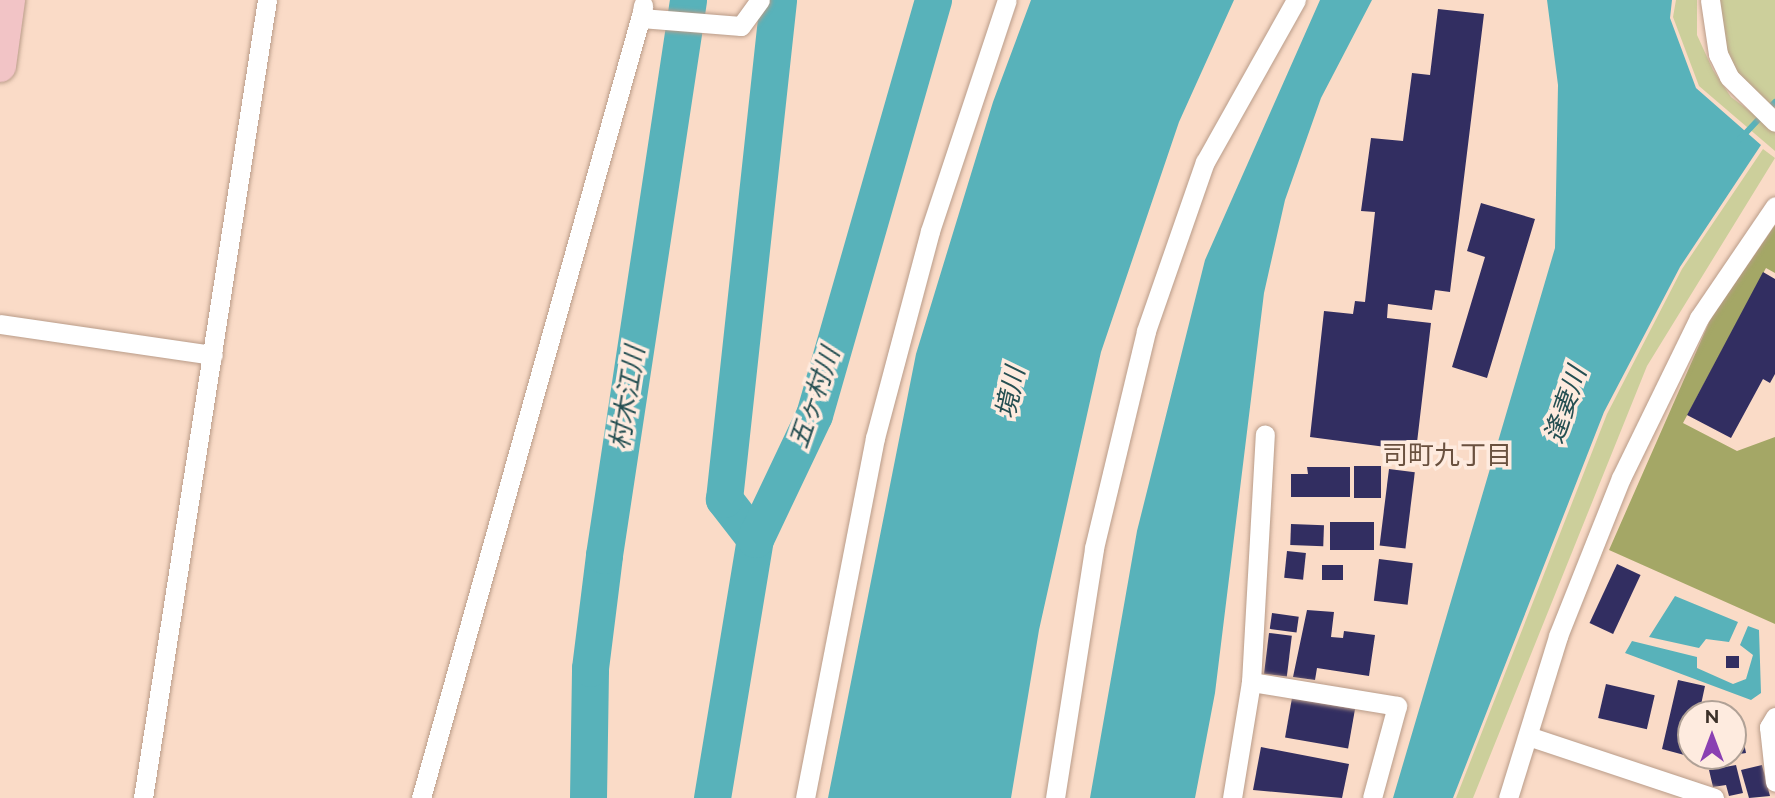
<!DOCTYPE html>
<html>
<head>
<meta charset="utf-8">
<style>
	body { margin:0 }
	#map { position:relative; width:1775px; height:798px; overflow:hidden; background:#fadbc7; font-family:Raleway,"Noto Sans JP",sans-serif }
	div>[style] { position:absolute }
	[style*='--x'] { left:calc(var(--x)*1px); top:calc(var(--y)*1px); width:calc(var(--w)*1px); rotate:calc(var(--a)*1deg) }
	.green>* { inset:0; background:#cccf9b }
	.forest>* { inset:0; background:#a4a766 }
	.water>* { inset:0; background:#58b2ba }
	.stream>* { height:6px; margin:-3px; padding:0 3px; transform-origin:3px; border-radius:3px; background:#58b2ba }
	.river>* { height:37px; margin:-18.5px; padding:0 18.5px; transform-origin:18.5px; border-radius:18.5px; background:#58b2ba }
	.building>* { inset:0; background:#322e61; transform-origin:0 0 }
	.roads { filter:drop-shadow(0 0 2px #b99c89) drop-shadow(0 0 2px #b99c89) }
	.minor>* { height:19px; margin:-9.5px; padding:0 9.5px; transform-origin:9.5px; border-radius:9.5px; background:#fff }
	.trunk>* { height:32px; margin:-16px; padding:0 16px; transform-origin:16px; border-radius:16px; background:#f2c4c6 }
	span { translate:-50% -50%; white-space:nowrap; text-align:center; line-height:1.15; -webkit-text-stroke:7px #feebdf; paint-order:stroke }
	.water-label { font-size:26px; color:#254f52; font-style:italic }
	.neighbourhood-label { font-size:26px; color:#6a513f }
	.north { position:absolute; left:1677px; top:700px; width:70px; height:70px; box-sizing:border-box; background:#feebdf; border:2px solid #b0a196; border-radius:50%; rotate:0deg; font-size:19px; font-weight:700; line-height:28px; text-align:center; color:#3c3129 }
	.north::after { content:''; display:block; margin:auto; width:24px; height:32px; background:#8a40b2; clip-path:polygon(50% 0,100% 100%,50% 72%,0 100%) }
</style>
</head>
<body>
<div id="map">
	<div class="green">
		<i style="clip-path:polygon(1676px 0,1697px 0,1697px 35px,1713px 70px,1731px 97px,1775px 130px,1775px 151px,1699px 86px,1673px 17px)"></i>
		<i style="clip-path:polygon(1711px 0,1775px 0,1775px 120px,1739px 91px)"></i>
		<i style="clip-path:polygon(1763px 149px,1775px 158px,1647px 366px,1473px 798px,1456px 798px,1607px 414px,1682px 269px)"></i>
	</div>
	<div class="forest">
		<i style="clip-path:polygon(1775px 225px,1775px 273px,1766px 268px,1683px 423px,1737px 451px,1775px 437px,1775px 624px,1609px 550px,1711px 318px)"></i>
	</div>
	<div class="water">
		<i style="clip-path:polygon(1031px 0,1234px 0,1179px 122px,1101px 352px,1039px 630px,1011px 798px,828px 798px,916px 354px,993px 102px)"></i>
		<i style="clip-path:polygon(1320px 0,1372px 0,1321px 98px,1285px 200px,1264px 293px,1215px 693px,1195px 798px,1090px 798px,1137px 531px,1205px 260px)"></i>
		<i style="clip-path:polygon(1547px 0,1672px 0,1670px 18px,1696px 88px,1761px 145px,1680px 267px,1604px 412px,1453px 798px,1393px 798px,1555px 248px,1558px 85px)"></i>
		<i style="clip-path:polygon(1675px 596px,1738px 622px,1729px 642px,1706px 639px,1699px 648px,1649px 637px)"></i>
		<i style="clip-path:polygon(1748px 626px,1759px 630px,1761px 693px,1751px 700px,1625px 653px,1632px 641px,1697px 657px,1697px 668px,1733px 684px,1746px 679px,1753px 655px,1740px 645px)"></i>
	</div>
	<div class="stream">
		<i style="--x:1740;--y:139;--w:51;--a:-46.6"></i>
	</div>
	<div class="river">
		<i style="--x:755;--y:539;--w:51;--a:-127.8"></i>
		<i style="--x:724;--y:499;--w:502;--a:-83.82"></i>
		<i style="--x:588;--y:798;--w:130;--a:-89.1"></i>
		<i style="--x:590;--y:668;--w:114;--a:-82.9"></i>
		<i style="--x:604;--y:555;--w:561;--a:-81.39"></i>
		<i style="--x:712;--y:798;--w:263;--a:-80.6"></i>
		<i style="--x:755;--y:539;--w:137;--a:-64.6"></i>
		<i style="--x:814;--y:415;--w:432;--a:-74"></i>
	</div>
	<div class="building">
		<i style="clip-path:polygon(1438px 9px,1484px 14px,1450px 292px,1435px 290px,1432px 310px,1388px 304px,1387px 318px,1431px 323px,1416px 451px,1310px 437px,1324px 311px,1353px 314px,1355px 301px,1365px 302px,1375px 212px,1361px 211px,1371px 138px,1403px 141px,1412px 73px,1430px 75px)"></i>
		<i style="clip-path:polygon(1481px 203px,1535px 219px,1487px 378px,1452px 367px,1485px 257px,1467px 251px)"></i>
		<i style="clip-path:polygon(1763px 272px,1775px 279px,1775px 374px,1770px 383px,1763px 379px,1731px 438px,1687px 415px)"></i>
		<i style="left:1354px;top:466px;width:27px;height:32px"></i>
		<i style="clip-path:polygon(1307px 467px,1350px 467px,1350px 497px,1291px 497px,1291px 474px,1308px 474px)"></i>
		<i style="left:1389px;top:469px;width:26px;height:77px;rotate:7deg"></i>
		<i style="left:1330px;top:522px;width:44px;height:28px"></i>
		<i style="left:1291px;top:524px;width:33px;height:21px;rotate:2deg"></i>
		<i style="left:1287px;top:551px;width:19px;height:27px;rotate:6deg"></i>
		<i style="left:1379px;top:559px;width:34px;height:42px;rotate:7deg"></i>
		<i style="left:1617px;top:564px;width:26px;height:65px;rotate:25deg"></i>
		<i style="left:1322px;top:565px;width:21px;height:15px"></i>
		<i style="clip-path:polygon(1307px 610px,1334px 612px,1331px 637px,1343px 638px,1344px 631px,1375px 635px,1369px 676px,1317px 668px,1315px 680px,1293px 677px)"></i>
		<i style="left:1272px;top:613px;width:27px;height:16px;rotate:8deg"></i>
		<i style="left:1269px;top:633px;width:23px;height:41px;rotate:7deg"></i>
		<i style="left:1726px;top:656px;width:13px;height:12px"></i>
		<i style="clip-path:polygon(1678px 680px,1705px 686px,1699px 714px,1691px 714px,1688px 756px,1662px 749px)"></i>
		<i style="left:1606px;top:684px;width:50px;height:35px;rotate:13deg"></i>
		<i style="left:1292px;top:698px;width:64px;height:40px;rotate:10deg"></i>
		<i style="clip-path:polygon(1742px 733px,1746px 753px,1733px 755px,1733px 735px)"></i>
		<i style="clip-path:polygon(1261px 747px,1349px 764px,1342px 798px,1253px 790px)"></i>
		<i style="clip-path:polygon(1736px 765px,1743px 793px,1729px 796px,1726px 785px,1713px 787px,1709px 770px)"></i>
		<i style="clip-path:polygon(1762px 765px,1770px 796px,1749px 798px,1741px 770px)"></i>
	</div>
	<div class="roads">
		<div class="minor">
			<i style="--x:1710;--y:0;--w:55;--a:81.6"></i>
			<i style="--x:1718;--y:54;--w:25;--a:64"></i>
			<i style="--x:1729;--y:77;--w:64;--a:44.4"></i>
			<i style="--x:643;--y:5;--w:13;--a:99"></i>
			<i style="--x:641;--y:18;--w:100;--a:4.6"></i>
			<i style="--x:741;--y:26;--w:32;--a:-54"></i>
			<i style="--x:0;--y:324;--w:215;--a:8.3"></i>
			<i style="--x:1251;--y:682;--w:148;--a:9.3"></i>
			<i style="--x:1397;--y:706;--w:95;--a:105.2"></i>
			<i style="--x:1775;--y:717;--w:12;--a:121"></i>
			<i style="--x:1769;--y:727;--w:55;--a:83.8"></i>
			<i style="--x:1528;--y:736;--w:196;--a:18.4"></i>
			<i style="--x:143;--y:798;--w:808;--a:-81.17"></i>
			<i style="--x:421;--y:798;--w:821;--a:-74.3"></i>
			<i style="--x:805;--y:798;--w:367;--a:-79"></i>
			<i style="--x:875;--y:438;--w:214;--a:-75.1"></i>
			<i style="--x:930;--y:231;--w:243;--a:-71.6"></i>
			<i style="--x:1055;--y:798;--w:253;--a:-81.1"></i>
			<i style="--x:1094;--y:548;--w:223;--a:-76.5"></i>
			<i style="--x:1146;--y:331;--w:179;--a:-70.8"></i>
			<i style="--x:1205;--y:162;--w:186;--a:-60.7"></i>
			<i style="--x:1232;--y:798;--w:118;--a:-80.7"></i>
			<i style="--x:1251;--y:682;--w:248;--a:-86.8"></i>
			<i style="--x:1508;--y:798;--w:170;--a:-72.8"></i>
			<i style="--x:1558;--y:636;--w:170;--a:-68.3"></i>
			<i style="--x:1621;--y:478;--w:178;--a:-64"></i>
			<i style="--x:1699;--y:318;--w:135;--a:-55.8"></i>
		</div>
		<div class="trunk">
			<i style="--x:0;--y:66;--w:67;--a:-82.2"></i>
		</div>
	</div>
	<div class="water-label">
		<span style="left:1011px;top:393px;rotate:-78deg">境川</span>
		<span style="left:628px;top:398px;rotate:-81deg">村木江川</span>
		<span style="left:815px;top:398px;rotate:-71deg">五ヶ村川</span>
		<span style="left:1566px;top:405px;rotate:-71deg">逢妻川</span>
	</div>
	<div class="neighbourhood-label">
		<span style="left:1447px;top:456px">司町九丁目</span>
	</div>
	<div class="north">N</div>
</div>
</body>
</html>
